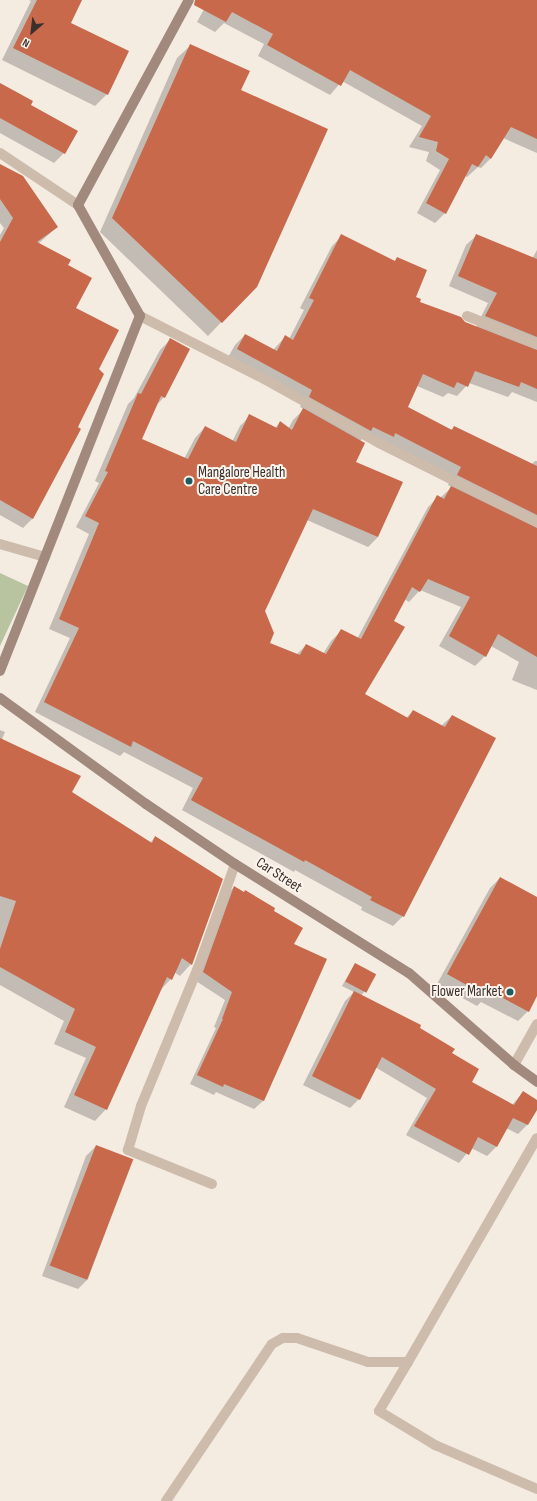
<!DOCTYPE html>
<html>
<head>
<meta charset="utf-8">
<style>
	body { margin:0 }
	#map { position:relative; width:537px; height:1501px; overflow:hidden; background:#f4ebe1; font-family:"Sofia Sans Condensed",sans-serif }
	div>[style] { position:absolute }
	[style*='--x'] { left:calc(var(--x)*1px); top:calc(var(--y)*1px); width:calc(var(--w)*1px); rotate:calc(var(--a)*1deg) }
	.green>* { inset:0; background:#b8c4a0 }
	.shadow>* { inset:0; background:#0003 }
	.building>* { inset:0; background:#c8694b; transform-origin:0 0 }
	.street>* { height:10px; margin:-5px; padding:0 5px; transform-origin:5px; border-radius:5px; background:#cdbbac }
	.secondary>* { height:10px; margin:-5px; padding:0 5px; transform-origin:5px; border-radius:5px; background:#a18a7d }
	.dots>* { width:11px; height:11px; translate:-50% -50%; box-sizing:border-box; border:2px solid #fbf5ee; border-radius:50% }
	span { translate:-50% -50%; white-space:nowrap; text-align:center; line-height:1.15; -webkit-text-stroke:4px #fbf5ee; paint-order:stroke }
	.poi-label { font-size:15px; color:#3b302b }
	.left { translate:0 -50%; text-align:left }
	.right { translate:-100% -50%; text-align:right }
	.street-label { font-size:15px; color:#3b302b }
	.north { position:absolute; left:12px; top:12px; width:40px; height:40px; -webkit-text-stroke:3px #fbf5ee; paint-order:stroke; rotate:208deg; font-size:11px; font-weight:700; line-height:16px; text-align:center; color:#3b302b }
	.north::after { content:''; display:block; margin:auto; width:14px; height:18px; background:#3b302b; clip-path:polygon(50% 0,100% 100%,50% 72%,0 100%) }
</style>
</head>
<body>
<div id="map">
	<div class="green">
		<i style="clip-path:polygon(0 573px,28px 586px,0 646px)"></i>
	</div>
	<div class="shadow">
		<i style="clip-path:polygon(29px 0,81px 0,69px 23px,107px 94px,95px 106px,2px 60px,31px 1px)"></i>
		<i style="clip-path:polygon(209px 0,537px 0,537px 153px,503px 138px,491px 158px,481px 168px,478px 167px,467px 177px,465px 176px,445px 213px,435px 223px,417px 213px,440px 170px,426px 161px,429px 152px,409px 147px,422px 126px,342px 81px,330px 95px,258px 56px,264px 44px,224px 23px,215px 32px,197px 22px)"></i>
		<i style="clip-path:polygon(191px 45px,240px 91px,256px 286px,208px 336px,100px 232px,177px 58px)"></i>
		<i style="clip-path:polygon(0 85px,30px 106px,64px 153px,54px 163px,0 133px)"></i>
		<i style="clip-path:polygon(0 165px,57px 227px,38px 244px,67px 266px,74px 309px,98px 369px,33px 518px,23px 528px,0 515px,0 235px,4px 228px,0 223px)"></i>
		<i style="clip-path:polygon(evenodd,477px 235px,532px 259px,537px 250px,537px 402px,512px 392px,508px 397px,469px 383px,457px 396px,448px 393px,443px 397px,417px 386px,406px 408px,450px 431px,454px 427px,532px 464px,535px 461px,537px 461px,537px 690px,512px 680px,519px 662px,491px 646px,485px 656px,475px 666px,439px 646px,461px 607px,420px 590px,409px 602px,404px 599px,392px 621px,364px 694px,406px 718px,413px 711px,441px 726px,452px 716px,403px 916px,393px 926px,361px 910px,362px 907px,295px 870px,294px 872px,182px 810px,193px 788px,124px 752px,120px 756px,35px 712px,70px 638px,49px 629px,89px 534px,76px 527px,99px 483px,95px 481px,128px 404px,134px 398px,160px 350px,170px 340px,164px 397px,155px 407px,140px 440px,184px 459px,195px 438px,205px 427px,232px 442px,240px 426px,250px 416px,275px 428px,280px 422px,288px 429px,293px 420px,304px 409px,300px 407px,303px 400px,227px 359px,235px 345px,245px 335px,273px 350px,285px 337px,289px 339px,304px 310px,300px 308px,332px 246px,342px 236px,394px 262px,397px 259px,414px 297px,419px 302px,476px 327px,488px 303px,449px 286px,466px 245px,477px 235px,364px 437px,452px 477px,448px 485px,452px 487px,440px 498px,438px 497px,428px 507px,357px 639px,341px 631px,331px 641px,323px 654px,306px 645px,296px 655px,269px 644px,264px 611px,307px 520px,368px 547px,378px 537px,355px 462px,360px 441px,364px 437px)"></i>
		<i style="clip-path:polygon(0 730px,5px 732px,2px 739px,71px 792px,150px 843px,155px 837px,191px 964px,180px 976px,174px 972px,171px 979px,160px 990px,106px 1109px,95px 1121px,64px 1107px,86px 1058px,54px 1044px,64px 1021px,0 985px)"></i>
		<i style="clip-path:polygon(500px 878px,537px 898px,537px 994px,528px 1011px,518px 1021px,481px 1002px,477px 1006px,437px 984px,490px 888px)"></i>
		<i style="clip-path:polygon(234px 887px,272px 911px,293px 945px,326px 960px,263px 1101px,254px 1109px,216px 1092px,214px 1095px,190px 1084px,216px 1028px,214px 1027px,225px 1000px,196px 981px,226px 895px)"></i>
		<i style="clip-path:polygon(355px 964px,364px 992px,361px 996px,419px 1028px,451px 1054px,470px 1082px,512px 1105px,523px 1092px,537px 1101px,537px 1108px,527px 1125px,518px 1134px,506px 1128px,496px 1147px,487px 1156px,471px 1148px,459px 1163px,406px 1135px,427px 1098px,375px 1067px,359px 1099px,350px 1108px,303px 1085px,345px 1001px,354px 992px,342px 986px)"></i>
		<i style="clip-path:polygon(96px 1146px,132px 1160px,88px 1279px,78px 1289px,42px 1276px,86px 1156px)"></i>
	</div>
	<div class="building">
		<i style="clip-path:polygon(37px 0,82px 0,71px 23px,129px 51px,108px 95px,13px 48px)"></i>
		<i style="clip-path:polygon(195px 0,537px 0,537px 139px,511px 127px,491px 159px,486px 155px,478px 167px,472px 164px,446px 214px,426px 203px,449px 159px,436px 151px,438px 142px,419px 137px,431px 116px,350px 70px,341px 86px,267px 45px,273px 34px,232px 12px,226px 22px,194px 5px)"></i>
		<i style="clip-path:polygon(190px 44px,250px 71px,241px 90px,328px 129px,257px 287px,222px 323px,112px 218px)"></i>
		<i style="clip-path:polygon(0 83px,33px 101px,31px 105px,78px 131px,65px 154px,0 118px)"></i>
		<i style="clip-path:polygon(0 164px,23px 176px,58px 227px,37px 242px,71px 260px,68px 265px,92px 278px,76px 308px,119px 330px,99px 369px,104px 374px,78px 427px,81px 429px,33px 519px,0 500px,0 242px,13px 218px,0 199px)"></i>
		<i style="clip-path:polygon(341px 234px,395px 261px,397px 257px,427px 270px,416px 297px,421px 299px,420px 302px,461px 317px,465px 322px,537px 350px,537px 389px,521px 382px,519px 387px,475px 371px,468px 387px,457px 382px,454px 388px,423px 374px,408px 407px,452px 430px,454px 426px,537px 466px,537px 515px,457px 475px,461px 467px,395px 433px,394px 437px,373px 427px,371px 431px,309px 397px,312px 390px,237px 349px,245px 334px,277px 351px,285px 335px,293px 340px,314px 300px,309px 298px)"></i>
		<i style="clip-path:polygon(476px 234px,537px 259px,537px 337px,485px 316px,497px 293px,458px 276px)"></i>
		<i style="clip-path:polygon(170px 338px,190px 349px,165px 398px,161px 396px,142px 439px,188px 459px,205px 426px,236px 442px,249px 414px,277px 428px,280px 421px,292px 430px,303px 408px,365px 443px,356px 462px,403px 482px,378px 537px,313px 509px,265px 611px,274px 633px,270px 643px,300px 655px,306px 644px,326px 654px,341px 629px,361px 639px,437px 495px,444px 499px,451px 486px,537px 528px,537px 657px,498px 634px,486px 657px,449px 636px,470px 597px,428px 579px,420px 592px,412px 587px,394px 621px,405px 627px,365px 694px,408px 718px,413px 710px,445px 727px,452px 715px,496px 738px,404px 917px,370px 900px,372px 897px,305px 860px,304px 862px,191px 800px,203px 778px,133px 741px,131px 747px,44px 702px,79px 628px,59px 619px,99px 523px,85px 516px,108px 472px,105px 471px,138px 393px,141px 394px)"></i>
		<i style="clip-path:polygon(0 738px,81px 776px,72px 792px,152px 843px,155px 836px,223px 879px,192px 965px,182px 958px,172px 980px,167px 977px,107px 1110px,74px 1095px,96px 1047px,65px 1032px,75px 1009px,0 967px,0 949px,16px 901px,0 896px)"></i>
		<i style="clip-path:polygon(500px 877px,537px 897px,537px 996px,529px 1012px,490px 991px,488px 997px,447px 974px)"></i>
		<i style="clip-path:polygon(234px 886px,244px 892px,245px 890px,275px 908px,274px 911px,303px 928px,294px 944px,327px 959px,264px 1101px,224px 1084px,223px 1087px,197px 1075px,223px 1019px,222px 1019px,232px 992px,203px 972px)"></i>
		<i style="left:355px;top:963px;width:24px;height:21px;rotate:28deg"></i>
		<i style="clip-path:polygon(354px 991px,421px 1025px,420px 1028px,455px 1049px,452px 1053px,479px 1069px,472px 1082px,514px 1105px,523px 1091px,537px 1100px,537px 1110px,528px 1125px,513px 1118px,497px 1147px,478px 1137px,469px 1155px,414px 1126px,436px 1089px,382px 1057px,360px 1100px,312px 1076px)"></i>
		<i style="left:96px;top:1145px;width:40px;height:129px;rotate:21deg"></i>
	</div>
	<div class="street">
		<i style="--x:0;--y:153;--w:94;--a:33.7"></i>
		<i style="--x:140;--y:316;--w:139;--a:26.9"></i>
		<i style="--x:264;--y:379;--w:132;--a:29.1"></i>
		<i style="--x:379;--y:443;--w:177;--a:26.6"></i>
		<i style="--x:467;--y:316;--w:75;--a:21.8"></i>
		<i style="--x:0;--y:544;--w:47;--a:16.1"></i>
		<i style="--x:514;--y:1065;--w:47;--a:-60.7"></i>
		<i style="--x:212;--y:1184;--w:91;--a:-158"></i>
		<i style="--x:128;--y:1150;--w:46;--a:-73.5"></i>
		<i style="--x:141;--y:1106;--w:149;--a:-67.6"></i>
		<i style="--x:198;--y:968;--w:110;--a:-70.4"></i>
		<i style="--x:408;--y:1362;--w:57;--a:120.6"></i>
		<i style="--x:379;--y:1411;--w:66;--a:31.3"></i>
		<i style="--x:435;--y:1445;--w:111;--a:23.3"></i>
		<i style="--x:166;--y:1501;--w:189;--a:-56"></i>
		<i style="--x:272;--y:1344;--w:13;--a:-29"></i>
		<i style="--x:283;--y:1338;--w:14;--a:0"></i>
		<i style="--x:297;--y:1338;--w:75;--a:18.7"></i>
		<i style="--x:368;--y:1362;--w:40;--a:0"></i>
		<i style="--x:408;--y:1362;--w:258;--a:-60.1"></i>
	</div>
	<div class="secondary">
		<i style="--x:0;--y:671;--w:382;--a:-68.5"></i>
		<i style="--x:140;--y:316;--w:127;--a:-119.2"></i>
		<i style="--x:78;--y:205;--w:233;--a:-61.6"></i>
		<i style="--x:0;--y:698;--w:180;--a:36"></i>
		<i style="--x:146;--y:804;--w:107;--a:34"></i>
		<i style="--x:235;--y:864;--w:205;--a:32.1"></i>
		<i style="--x:409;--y:973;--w:140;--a:41.2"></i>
		<i style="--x:514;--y:1065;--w:29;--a:36"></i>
	</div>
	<div class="dots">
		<i style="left:189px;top:481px;background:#1f5a5e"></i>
		<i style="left:510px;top:992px;background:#1f5a5e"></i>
	</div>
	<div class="poi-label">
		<span class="left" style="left:198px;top:481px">Mangalore Health<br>Care Centre</span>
		<span class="right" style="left:502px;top:992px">Flower Market</span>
	</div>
	<div class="street-label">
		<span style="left:279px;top:875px;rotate:33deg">Car Street</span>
	</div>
	<div class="north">N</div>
</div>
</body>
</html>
